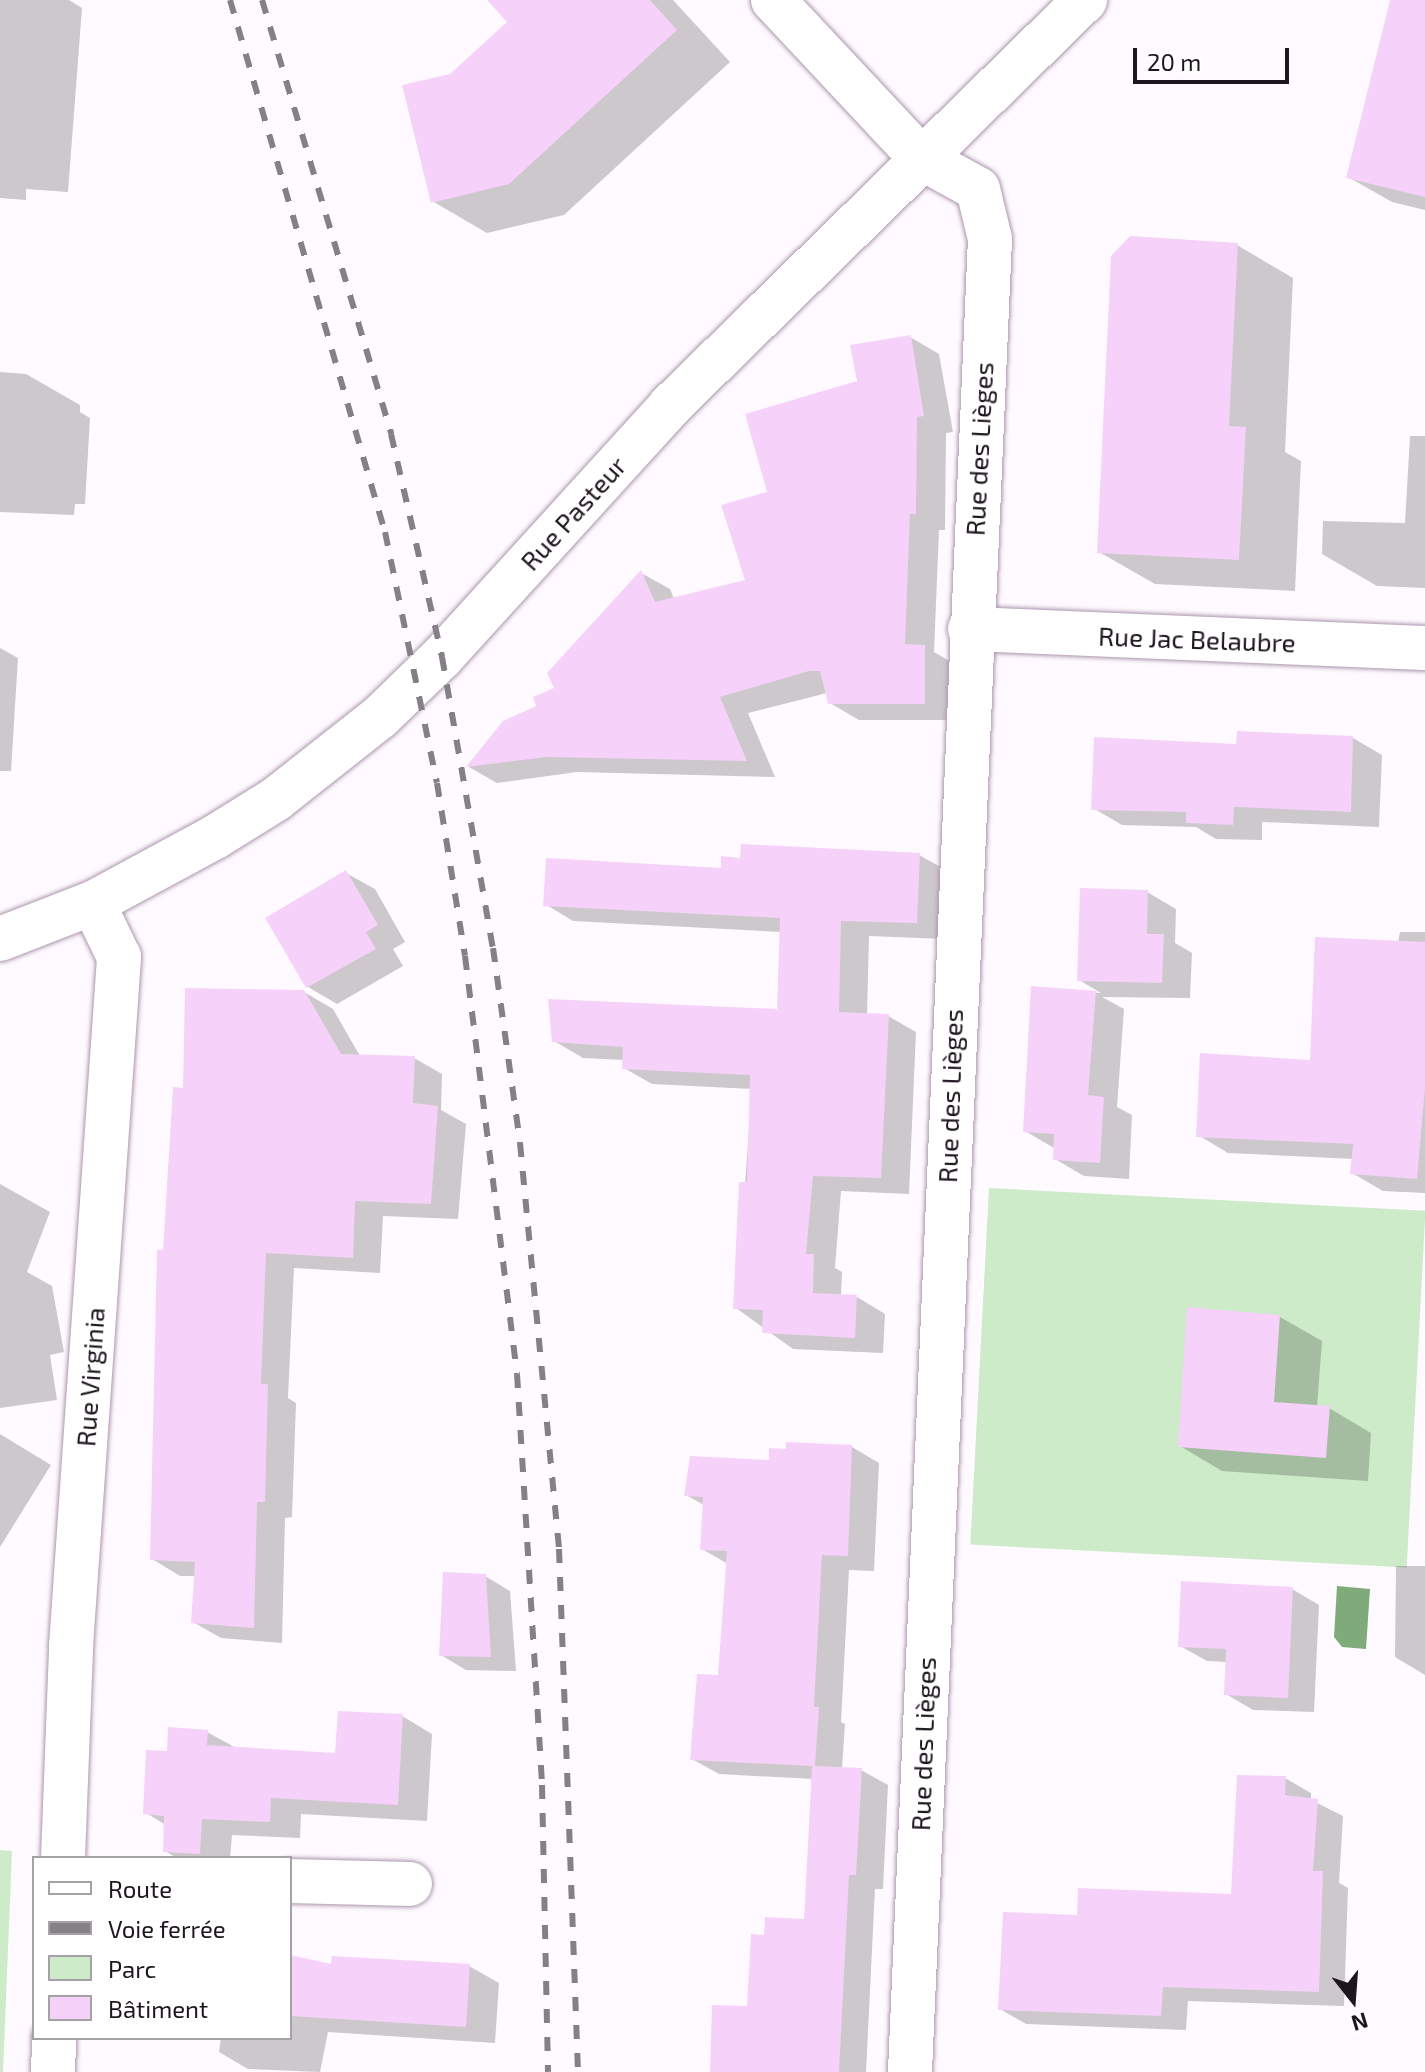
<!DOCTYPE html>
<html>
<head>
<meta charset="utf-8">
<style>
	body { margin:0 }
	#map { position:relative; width:1425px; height:2072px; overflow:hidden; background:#fffaff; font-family:"Exo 2",sans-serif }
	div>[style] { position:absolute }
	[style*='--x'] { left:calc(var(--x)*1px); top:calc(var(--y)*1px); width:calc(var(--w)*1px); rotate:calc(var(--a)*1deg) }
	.green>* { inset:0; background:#cdebc9; transform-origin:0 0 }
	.water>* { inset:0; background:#7faa7a }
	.shadow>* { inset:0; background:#0003 }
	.building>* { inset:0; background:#f6d1f9 }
	.roads { filter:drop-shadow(0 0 2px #ac96ae) drop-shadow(0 0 2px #ac96ae) }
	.minor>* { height:44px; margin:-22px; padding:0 22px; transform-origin:22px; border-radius:22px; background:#fff }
	.tertiary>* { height:44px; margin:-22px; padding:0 22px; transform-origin:22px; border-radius:22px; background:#fff }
	.rail>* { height:6px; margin-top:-3px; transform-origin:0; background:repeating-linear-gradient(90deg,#857f86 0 14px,transparent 0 28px) }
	span { translate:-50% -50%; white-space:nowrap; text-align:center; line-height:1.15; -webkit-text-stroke:7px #fff; paint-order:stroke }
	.street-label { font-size:26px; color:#1e161f }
	.legend { position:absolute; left:32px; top:1856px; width:260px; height:184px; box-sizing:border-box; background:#fff; border:2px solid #a5a2a5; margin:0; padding:10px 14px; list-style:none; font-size:24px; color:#1e161f }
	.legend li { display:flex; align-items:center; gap:16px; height:40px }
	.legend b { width:40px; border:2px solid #a5a2a5 }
	.north { position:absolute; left:1313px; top:1960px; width:80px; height:80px; -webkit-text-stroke:6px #fff; paint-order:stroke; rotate:163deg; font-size:22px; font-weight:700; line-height:32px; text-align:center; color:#1e161f }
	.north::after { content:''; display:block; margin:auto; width:28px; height:36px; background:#1e161f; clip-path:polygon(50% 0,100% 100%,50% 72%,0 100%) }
	.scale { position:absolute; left:1133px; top:48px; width:156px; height:36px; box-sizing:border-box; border:4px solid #1e161f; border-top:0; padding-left:10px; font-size:24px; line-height:28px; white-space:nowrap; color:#1e161f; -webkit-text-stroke:6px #fff; paint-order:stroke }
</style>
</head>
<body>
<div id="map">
	<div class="green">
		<i style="left:989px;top:1188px;width:437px;height:357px;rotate:3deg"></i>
		<i style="clip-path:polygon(0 1850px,12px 1851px,3px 2072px,0 2072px)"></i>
	</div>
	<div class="water">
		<i style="clip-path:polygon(1337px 1586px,1370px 1589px,1366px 1649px,1342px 1647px,1334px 1637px)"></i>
	</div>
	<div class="shadow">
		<i style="clip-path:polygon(0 0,69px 0,82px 8px,68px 192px,26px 189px,26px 200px,0 198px)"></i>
		<i style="clip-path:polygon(489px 0,673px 0,730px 62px,564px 215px,487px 233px,432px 201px,451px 75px,509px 22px)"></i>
		<i style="clip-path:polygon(1406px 0,1425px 0,1425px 210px,1392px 202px,1348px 177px)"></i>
		<i style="clip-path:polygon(1237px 245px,1293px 278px,1285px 452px,1301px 461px,1295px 591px,1155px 584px,1099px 552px)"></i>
		<i style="clip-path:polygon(910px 337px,939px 354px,953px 432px,946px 433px,945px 530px,939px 530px,934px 652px,953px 663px,954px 720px,859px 720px,830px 703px,827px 693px,748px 713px,775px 777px,577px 772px,497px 783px,469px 767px,556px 689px,641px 573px,670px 589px,674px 599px,748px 581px,769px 493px,859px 383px)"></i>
		<i style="clip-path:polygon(0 372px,26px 374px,80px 405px,80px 412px,90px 418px,85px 504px,75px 504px,74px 515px,0 512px)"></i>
		<i style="clip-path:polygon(1410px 436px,1425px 436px,1425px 588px,1377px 586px,1322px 554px,1323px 521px,1405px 523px)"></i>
		<i style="clip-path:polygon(0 648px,18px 658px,11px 771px,0 771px)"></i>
		<i style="clip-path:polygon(1353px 738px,1382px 755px,1379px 827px,1262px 822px,1262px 840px,1216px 839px,1196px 827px,1122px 825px,1093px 808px,1238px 746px)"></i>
		<i style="clip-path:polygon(919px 855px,948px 871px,945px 939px,869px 936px,867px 1015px,888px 1016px,916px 1032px,909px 1194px,841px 1191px,835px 1268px,842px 1272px,841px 1296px,857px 1297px,885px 1314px,883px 1353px,793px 1349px,736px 1308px,752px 1089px,652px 1084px,624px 1068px,624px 1060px,583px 1058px,554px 1041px,779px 1011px,782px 932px,573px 921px,545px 904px,723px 870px)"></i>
		<i style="clip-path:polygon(346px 873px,375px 889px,405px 942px,393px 949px,403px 966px,337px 1004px,308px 987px)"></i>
		<i style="clip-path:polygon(1147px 892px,1176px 909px,1175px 943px,1192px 953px,1190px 998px,1102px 997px,1124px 1009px,1117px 1107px,1132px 1115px,1129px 1179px,1084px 1176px,1055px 1159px,1054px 1148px,1025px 1131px,1033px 988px,1101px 993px,1079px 980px)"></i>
		<i style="clip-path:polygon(1400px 932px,1425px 932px,1425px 1193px,1383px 1191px,1352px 1173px,1354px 1159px,1228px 1153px,1198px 1135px,1312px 1062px,1398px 943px)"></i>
		<i style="clip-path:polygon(304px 992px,333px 1009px,360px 1056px,414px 1058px,442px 1074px,441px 1110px,466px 1124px,458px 1219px,383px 1216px,380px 1273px,294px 1268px,288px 1398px,296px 1403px,292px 1517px,285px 1518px,282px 1643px,221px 1638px,193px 1622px,196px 1576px,180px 1576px,152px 1559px,165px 1252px,185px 1090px)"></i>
		<i style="clip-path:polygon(0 1184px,50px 1212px,27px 1272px,52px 1286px,64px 1352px,50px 1355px,57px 1400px,0 1408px)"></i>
		<i style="clip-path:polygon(1280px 1317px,1322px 1341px,1317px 1407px,1329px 1408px,1371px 1433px,1368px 1481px,1222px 1471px,1180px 1446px)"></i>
		<i style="clip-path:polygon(0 1434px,51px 1465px,0 1547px)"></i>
		<i style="clip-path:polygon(788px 1444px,852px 1447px,879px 1463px,874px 1571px,849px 1570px,841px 1722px,845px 1724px,842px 1769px,861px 1770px,888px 1785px,883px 1889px,875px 1889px,866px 2072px,712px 2072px,806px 1921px,813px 1779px,719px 1774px,692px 1759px,720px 1677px,728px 1564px,702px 1549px,704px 1505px,686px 1495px,770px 1462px,788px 1451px)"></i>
		<i style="clip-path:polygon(1396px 1566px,1425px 1566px,1425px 1675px,1395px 1657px)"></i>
		<i style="clip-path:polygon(485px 1576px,510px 1591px,516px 1671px,466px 1670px,441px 1655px)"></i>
		<i style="clip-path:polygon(1292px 1589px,1319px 1605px,1314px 1712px,1253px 1710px,1226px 1694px,1227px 1662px,1207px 1661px,1180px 1646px)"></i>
		<i style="clip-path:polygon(402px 1716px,432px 1734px,427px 1821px,301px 1814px,300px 1838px,232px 1835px,230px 1858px,177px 1858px,165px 1851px,166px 1825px,146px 1813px,169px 1753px,207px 1732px,238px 1749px,337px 1755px)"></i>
		<i style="clip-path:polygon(1285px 1778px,1311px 1793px,1311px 1800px,1343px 1816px,1339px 1883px,1348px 1888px,1344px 2006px,1188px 2001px,1186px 2030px,1026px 2024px,1000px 2009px,1079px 1918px,1233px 1896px)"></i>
		<i style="clip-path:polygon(290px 1958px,333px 1967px,469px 1966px,499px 1983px,495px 2043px,328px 2032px,320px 2072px,248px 2069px,219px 2052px,221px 2038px,290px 2038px)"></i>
	</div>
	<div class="building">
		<i style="clip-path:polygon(487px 0,650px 0,677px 30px,509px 184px,431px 203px,402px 85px,450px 74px,507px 22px)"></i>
		<i style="clip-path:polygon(1390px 0,1425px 0,1425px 197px,1346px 178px)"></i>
		<i style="clip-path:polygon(1130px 236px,1238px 243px,1229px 426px,1246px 427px,1239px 560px,1097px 553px,1111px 256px)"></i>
		<i style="clip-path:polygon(911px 335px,924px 416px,917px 417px,916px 514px,910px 514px,905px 644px,925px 645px,925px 704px,828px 704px,820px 671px,809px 671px,720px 697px,747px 761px,547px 757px,466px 767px,503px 721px,536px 706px,533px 697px,554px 688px,547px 673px,641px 570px,655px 602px,745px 580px,721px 505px,767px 492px,745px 414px,857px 381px,850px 345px)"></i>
		<i style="clip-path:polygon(1237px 731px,1353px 736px,1351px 812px,1234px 807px,1233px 825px,1186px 823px,1186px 812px,1091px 810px,1094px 737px,1236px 744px)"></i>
		<i style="clip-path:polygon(741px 844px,920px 853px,917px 923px,841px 921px,839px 1012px,889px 1014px,881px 1178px,813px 1176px,806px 1254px,814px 1254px,813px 1293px,857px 1295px,855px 1338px,762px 1333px,763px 1310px,733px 1309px,739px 1182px,747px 1182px,750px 1075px,622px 1069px,623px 1047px,552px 1042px,548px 999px,777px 1009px,780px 918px,543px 906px,546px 858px,721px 868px,721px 856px,740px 858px)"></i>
		<i style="clip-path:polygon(346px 870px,378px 925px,366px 932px,376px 949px,306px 988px,265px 918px)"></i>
		<i style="clip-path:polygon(1080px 888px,1148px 890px,1147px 934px,1164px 934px,1162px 983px,1077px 981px)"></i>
		<i style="clip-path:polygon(1315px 937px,1425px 942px,1425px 1088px,1417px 1179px,1350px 1174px,1353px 1144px,1196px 1137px,1200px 1053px,1310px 1060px)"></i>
		<i style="clip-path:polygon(1031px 986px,1096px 991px,1088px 1095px,1104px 1097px,1100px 1163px,1053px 1160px,1054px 1134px,1023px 1132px)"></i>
		<i style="clip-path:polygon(185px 988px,304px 990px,341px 1054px,415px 1056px,413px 1103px,438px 1106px,431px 1204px,355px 1201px,353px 1258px,266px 1253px,261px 1384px,268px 1384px,265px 1502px,257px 1502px,254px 1628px,191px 1623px,195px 1562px,150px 1560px,157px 1250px,163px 1250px,173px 1087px,183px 1088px)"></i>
		<i style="clip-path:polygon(1187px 1307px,1280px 1315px,1274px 1402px,1330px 1406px,1326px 1458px,1178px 1447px)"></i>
		<i style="clip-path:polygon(786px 1442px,852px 1445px,848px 1556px,822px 1555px,814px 1707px,819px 1707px,815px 1766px,862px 1768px,856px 1875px,849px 1875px,839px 2072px,710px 2072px,712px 2005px,747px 2006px,751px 1934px,764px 1935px,765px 1917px,804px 1919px,812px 1766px,690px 1760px,697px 1674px,718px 1675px,727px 1551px,700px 1550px,703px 1497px,684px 1496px,690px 1456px,769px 1460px,769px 1448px,786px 1449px)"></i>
		<i style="clip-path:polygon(443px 1572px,486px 1574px,491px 1657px,439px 1656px)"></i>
		<i style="clip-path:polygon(1181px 1581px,1293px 1587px,1288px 1698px,1224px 1695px,1226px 1649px,1178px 1647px)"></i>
		<i style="clip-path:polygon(338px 1711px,403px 1714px,398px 1805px,271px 1798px,270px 1822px,202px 1819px,200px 1854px,163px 1852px,164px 1816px,143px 1814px,146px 1750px,167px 1751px,168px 1727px,208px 1730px,207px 1745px,335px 1753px)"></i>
		<i style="clip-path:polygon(1237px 1775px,1286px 1776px,1285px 1795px,1318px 1799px,1313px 1871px,1323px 1871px,1319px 1992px,1163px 1987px,1161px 2016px,998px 2010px,1003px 1912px,1077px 1915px,1078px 1888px,1231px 1894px)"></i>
		<i style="clip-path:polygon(290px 1955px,331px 1964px,332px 1956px,470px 1964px,466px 2027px,290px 2016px)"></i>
	</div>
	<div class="roads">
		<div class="minor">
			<i style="--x:773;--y:0;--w:215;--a:46.9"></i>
			<i style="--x:920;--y:157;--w:66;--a:28.9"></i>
			<i style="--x:978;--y:189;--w:51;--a:76.5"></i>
			<i style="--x:990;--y:239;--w:1835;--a:92.5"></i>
			<i style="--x:970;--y:629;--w:455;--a:2.4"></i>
			<i style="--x:63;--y:1858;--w:212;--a:-87.8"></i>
			<i style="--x:71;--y:1646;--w:691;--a:-86.01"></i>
			<i style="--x:119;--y:957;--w:60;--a:-115.7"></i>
			<i style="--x:290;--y:1881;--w:120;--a:1.4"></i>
			<i style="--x:53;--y:2072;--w:34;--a:-88"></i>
		</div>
		<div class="tertiary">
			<i style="--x:0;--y:939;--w:100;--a:-21.2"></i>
			<i style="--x:93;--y:903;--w:139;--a:-28.4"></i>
			<i style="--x:215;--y:837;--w:72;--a:-31.9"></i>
			<i style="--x:276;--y:799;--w:132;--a:-38.3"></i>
			<i style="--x:380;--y:717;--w:86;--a:-44.1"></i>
			<i style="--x:442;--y:657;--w:339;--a:-47.7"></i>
			<i style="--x:670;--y:406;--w:581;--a:-44.37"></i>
		</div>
	</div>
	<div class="rail">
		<i style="--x:230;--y:0;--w:554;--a:73.76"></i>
		<i style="--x:385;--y:532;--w:256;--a:78.3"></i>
		<i style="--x:437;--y:783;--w:175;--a:80.8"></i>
		<i style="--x:465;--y:956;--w:421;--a:82.9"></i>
		<i style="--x:517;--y:1374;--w:412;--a:86.5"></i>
		<i style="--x:542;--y:1785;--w:287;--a:88.8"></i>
		<i style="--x:262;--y:0;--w:453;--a:73.4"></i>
		<i style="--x:391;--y:434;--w:229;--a:77.1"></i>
		<i style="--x:442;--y:657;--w:295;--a:80.1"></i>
		<i style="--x:493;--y:948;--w:197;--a:82.1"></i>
		<i style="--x:520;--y:1143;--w:408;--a:84.5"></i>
		<i style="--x:559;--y:1549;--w:523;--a:87.92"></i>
	</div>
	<div class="street-label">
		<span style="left:979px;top:449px;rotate:-87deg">Rue des Lièges</span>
		<span style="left:573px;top:513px;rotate:-48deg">Rue Pasteur</span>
		<span style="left:1197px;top:639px;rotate:2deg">Rue Jac Belaubre</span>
		<span style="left:950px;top:1096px;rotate:-88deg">Rue des Lièges</span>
		<span style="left:90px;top:1377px;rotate:-86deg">Rue Virginia</span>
		<span style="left:923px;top:1744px;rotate:-88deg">Rue des Lièges</span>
	</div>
	<ul class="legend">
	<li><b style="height:10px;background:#fff"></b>Route</li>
	<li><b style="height:10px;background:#857f86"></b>Voie ferrée</li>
	<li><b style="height:22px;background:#cdebc9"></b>Parc</li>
	<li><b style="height:22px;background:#f6d1f9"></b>Bâtiment</li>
	</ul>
	<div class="north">N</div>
	<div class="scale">20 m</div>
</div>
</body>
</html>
